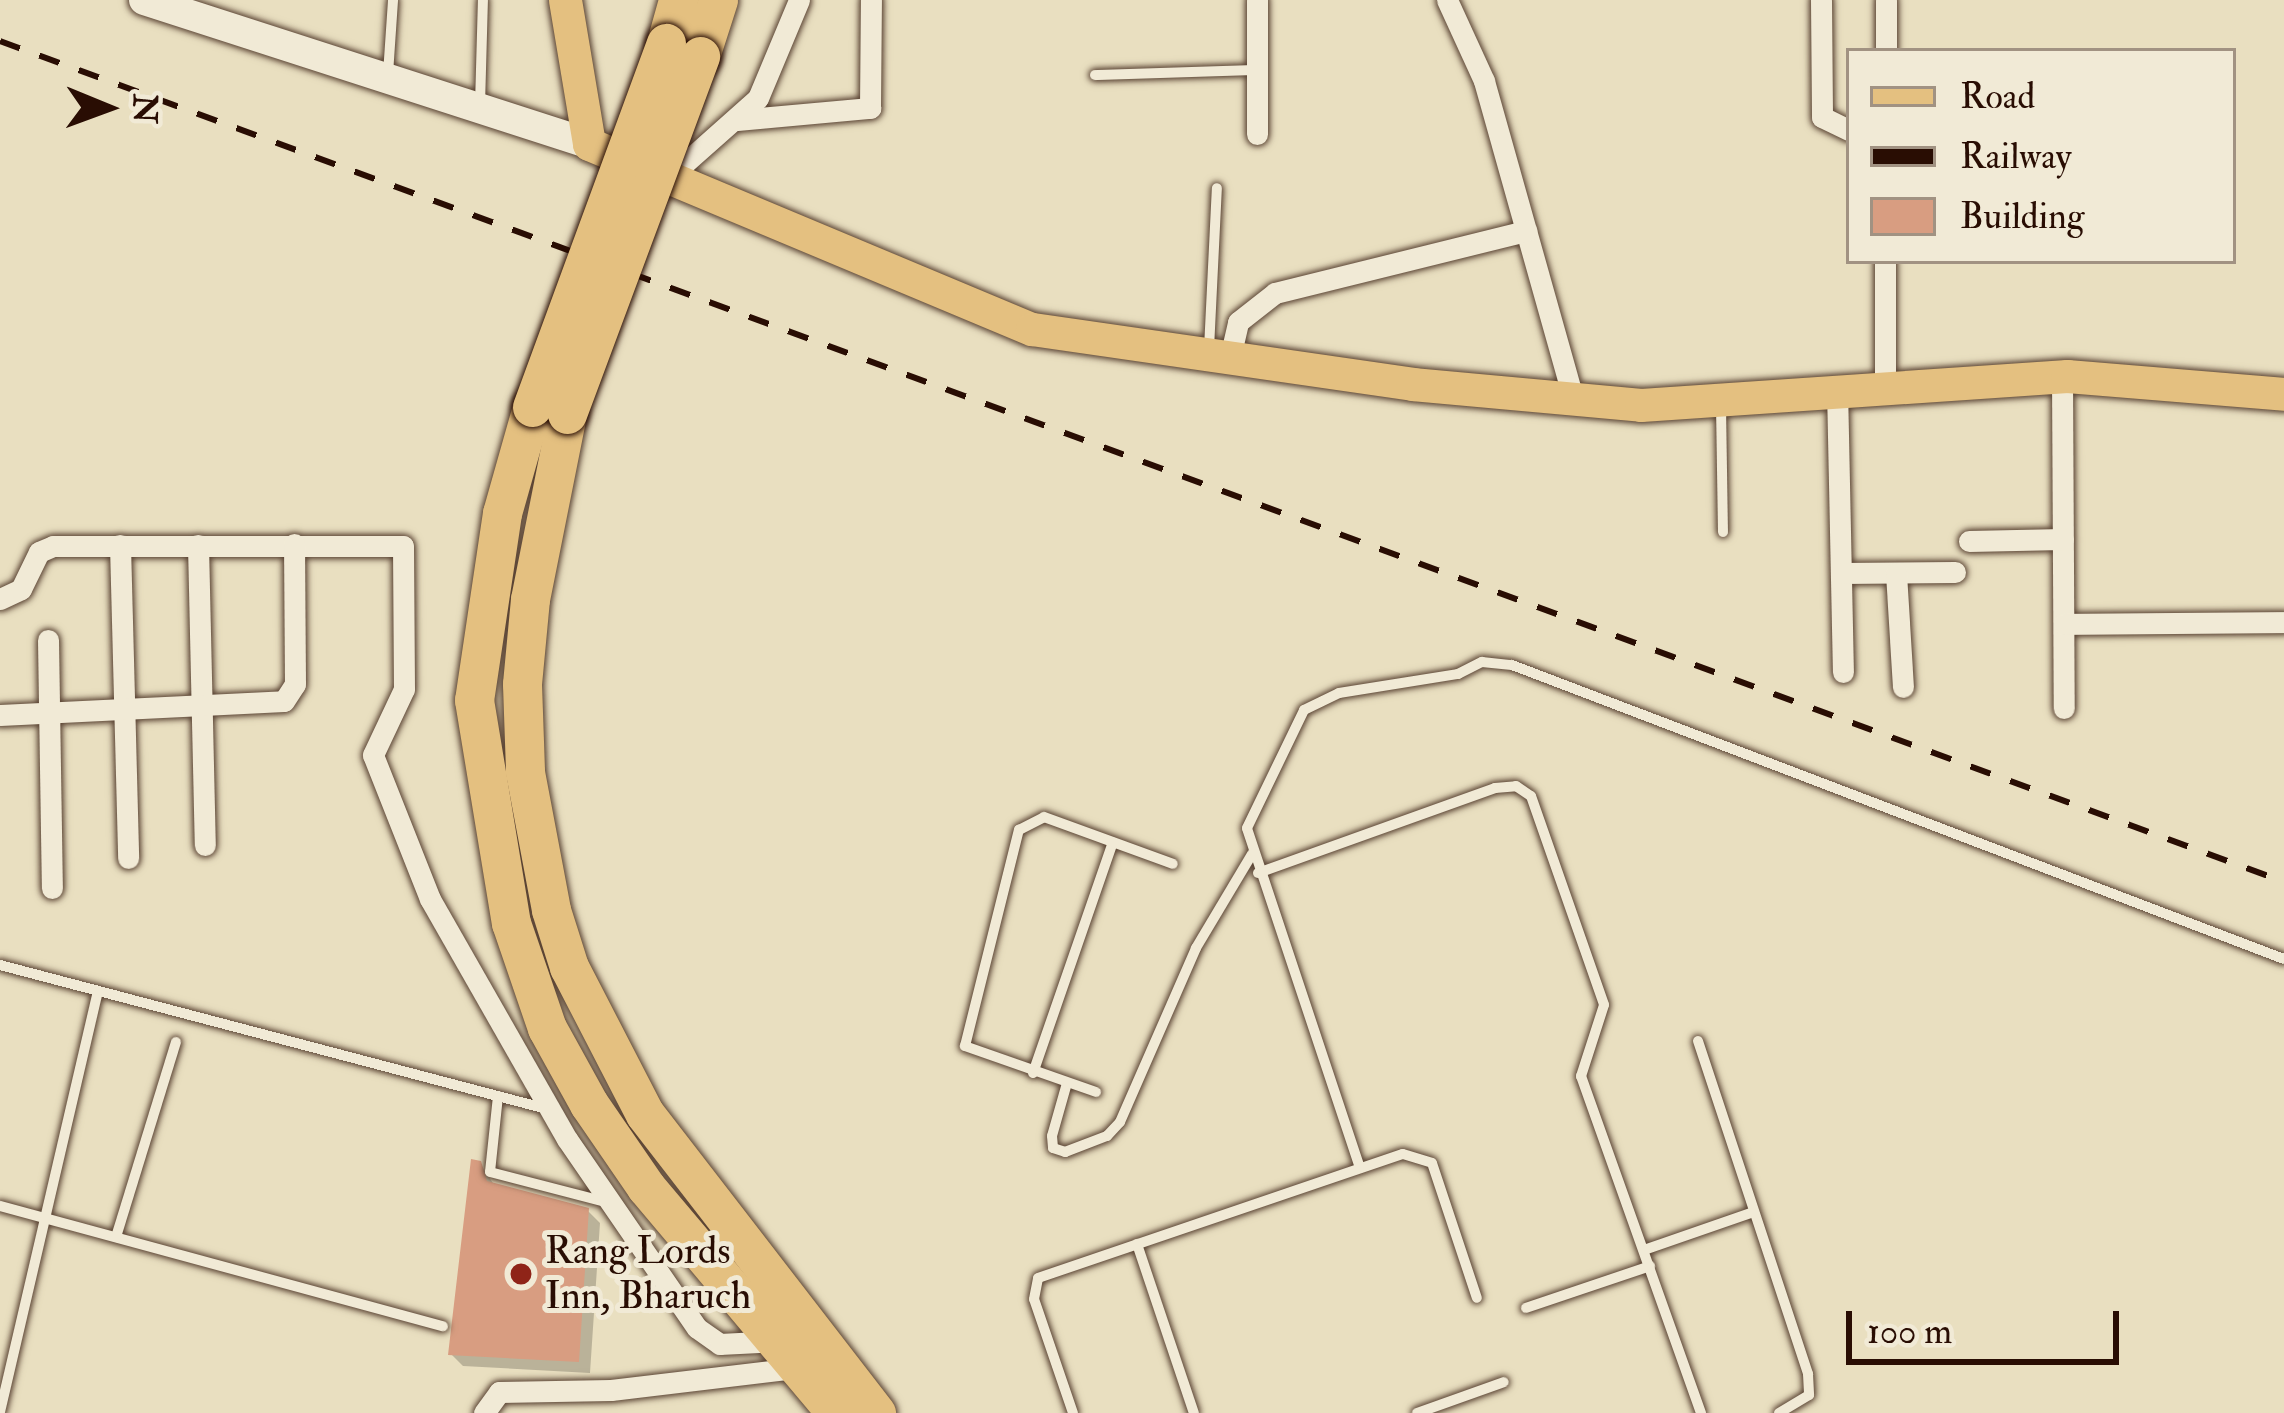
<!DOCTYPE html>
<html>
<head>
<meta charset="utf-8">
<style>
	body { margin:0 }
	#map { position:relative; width:2284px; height:1413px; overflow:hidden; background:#e9dfc0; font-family:"IM FELL Double Pica",serif }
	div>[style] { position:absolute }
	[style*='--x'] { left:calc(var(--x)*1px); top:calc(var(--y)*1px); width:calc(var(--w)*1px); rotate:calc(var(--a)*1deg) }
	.shadow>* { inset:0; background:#0003 }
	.building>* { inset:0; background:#d89d81 }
	.roads { filter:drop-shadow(0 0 3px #594232) drop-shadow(0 0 3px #594232) }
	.lane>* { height:10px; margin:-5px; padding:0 5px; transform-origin:5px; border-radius:5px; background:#f1ead6 }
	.street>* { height:21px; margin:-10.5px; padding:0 10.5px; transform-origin:10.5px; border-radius:10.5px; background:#f1ead6 }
	.secondary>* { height:30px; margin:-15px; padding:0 15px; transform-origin:15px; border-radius:15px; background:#f1ead6 }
	.primary>* { height:33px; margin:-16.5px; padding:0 16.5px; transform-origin:16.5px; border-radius:16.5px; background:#e4c080 }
	.highway>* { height:39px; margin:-19.5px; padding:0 19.5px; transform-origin:19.5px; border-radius:19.5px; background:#e4c080 }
	.rail>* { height:6px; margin-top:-3px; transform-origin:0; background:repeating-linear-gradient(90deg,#290d03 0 21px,transparent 0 42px) }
	.bridges { filter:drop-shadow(0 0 3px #290d03) drop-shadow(0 0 3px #290d03) }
	.highway-bridge>* { height:39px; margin:-19.5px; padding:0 19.5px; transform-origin:19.5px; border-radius:19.5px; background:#e4c080 }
	.dots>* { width:33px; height:33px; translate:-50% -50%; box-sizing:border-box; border:6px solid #f1ead6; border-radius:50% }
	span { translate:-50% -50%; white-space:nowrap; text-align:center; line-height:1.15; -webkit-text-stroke:10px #f1ead6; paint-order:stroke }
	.poi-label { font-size:39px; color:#290d03 }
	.left { translate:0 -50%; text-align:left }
	.legend { position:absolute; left:1846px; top:48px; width:390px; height:216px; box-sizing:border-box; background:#f1ead6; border:3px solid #a19282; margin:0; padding:15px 21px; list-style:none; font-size:36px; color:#290d03 }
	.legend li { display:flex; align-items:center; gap:24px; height:60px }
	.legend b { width:60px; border:3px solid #a19282 }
	.north { position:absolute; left:48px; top:48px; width:120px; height:120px; -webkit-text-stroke:9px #f1ead6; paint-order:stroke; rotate:91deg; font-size:33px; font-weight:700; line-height:48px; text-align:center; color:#290d03 }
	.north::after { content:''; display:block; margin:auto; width:42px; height:54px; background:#290d03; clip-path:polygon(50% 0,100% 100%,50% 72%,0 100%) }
	.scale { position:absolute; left:1846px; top:1311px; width:273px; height:54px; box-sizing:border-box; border:6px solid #290d03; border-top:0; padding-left:15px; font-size:36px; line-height:42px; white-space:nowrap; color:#290d03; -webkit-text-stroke:9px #f1ead6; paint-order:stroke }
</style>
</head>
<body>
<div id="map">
	<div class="shadow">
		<i style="clip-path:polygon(480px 1164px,495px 1186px,587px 1210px,600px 1223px,590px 1373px,463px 1366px,451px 1354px)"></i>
	</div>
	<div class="building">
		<i style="clip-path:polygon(471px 1159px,481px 1161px,487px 1181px,589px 1208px,579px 1362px,448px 1355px)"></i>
	</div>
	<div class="roads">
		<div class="lane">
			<i style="--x:388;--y:74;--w:74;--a:-86.1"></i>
			<i style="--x:1095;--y:75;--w:162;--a:-1.8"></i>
			<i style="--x:480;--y:105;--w:105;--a:-88.4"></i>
			<i style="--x:1209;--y:349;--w:161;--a:-87.2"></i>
			<i style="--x:1721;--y:406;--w:126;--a:89.1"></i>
			<i style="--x:1258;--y:873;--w:252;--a:-19.7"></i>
			<i style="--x:1495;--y:788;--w:21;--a:-5"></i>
			<i style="--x:1516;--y:786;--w:18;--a:34"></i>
			<i style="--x:1531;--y:796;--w:221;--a:70.7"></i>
			<i style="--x:1604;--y:1005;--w:75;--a:107.9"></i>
			<i style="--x:1581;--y:1076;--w:358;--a:70.4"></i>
			<i style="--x:0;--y:965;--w:566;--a:14.75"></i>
			<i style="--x:1698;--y:1041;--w:351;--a:71.7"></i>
			<i style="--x:1808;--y:1374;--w:21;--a:87"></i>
			<i style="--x:1809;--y:1395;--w:35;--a:149"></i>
			<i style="--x:1033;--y:1073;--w:244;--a:-70.9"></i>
			<i style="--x:1067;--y:1083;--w:55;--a:105.8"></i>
			<i style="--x:1052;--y:1136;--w:12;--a:85"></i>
			<i style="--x:1053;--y:1148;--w:13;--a:18"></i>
			<i style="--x:1065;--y:1152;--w:45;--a:-20.9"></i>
			<i style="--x:1107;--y:1136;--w:19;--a:-47"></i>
			<i style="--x:1120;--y:1122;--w:190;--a:-66.4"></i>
			<i style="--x:1196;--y:948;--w:109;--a:-59.2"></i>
			<i style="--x:1096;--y:1092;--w:139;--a:-160.7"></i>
			<i style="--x:965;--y:1046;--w:223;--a:-76"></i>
			<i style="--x:1019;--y:830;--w:28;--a:-27"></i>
			<i style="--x:1044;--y:817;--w:137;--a:20"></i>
			<i style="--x:498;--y:1096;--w:76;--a:96"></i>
			<i style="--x:490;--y:1172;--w:124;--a:14.5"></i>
			<i style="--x:1360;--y:1168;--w:358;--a:-108.4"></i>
			<i style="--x:1247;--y:828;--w:131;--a:-64.2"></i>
			<i style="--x:1304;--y:710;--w:39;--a:-26"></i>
			<i style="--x:1339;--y:693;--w:121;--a:-9.1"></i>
			<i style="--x:1458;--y:674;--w:27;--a:-27"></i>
			<i style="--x:1482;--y:662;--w:30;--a:6"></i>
			<i style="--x:1512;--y:665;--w:826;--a:20.85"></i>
			<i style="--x:0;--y:1206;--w:459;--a:15.2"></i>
			<i style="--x:116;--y:1237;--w:204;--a:-72.9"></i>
			<i style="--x:1137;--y:1244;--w:178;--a:71.4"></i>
			<i style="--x:1644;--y:1250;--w:116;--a:-19.1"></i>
			<i style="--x:1526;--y:1308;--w:131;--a:-18.7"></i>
			<i style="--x:0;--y:1412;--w:432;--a:-76.9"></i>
			<i style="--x:1073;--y:1413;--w:120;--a:-108.9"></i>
			<i style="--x:1034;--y:1299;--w:21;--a:-79"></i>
			<i style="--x:1038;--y:1278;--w:385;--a:-18.8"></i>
			<i style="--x:1403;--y:1154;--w:30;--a:17"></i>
			<i style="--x:1432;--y:1163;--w:142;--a:71.6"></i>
			<i style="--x:1417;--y:1413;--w:92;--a:-19.6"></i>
		</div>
		<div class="street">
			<i style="--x:1257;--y:0;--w:134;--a:90"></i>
			<i style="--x:1447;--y:0;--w:89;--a:65.4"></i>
			<i style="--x:1484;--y:81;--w:325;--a:74.3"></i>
			<i style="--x:1821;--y:0;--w:117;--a:89.5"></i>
			<i style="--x:1822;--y:117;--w:30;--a:26"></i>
			<i style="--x:1886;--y:51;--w:51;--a:-90"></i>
			<i style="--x:737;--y:120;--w:134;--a:-5.2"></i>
			<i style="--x:870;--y:108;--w:108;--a:-89.5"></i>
			<i style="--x:668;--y:178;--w:120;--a:-41.6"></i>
			<i style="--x:758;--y:98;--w:106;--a:-67.3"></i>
			<i style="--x:1231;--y:353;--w:32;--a:-77"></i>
			<i style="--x:1238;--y:322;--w:47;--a:-38.1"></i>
			<i style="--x:1275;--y:293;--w:259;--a:-13.9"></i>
			<i style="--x:2062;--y:376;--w:332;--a:89.7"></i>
			<i style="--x:1885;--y:385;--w:124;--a:-90"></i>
			<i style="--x:1837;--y:388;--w:284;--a:88.8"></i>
			<i style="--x:1969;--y:541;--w:94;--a:-1.2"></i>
			<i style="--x:120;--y:545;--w:313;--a:88.5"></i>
			<i style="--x:198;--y:545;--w:300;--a:88.7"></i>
			<i style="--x:1841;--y:573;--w:114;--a:-0.5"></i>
			<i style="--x:1896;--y:573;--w:114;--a:86.5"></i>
			<i style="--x:0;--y:599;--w:23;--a:-25"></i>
			<i style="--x:21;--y:589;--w:41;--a:-64.1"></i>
			<i style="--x:39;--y:552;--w:15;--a:-23"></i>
			<i style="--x:53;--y:546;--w:350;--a:0"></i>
			<i style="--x:403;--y:546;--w:143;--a:89.6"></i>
			<i style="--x:404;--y:689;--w:73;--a:115.2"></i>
			<i style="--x:373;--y:755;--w:155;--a:68.4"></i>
			<i style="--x:430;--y:899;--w:276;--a:60.3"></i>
			<i style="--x:567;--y:1139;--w:229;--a:55.5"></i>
			<i style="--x:697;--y:1328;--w:28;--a:35"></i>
			<i style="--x:720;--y:1344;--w:58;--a:-3"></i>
			<i style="--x:2064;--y:624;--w:220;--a:-0.5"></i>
			<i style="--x:48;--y:640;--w:248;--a:89.1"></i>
			<i style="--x:0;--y:715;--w:284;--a:-2.8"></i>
			<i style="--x:284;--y:701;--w:20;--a:-57"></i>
			<i style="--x:295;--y:684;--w:140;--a:-90.4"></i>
			<i style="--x:484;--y:1413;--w:26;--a:-54"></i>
			<i style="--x:499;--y:1392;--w:112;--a:-1"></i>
			<i style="--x:611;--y:1390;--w:193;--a:-6.8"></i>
		</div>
		<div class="secondary">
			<i style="--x:144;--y:0;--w:468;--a:17.9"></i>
		</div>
		<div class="primary">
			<i style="--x:565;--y:0;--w:146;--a:80.5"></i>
			<i style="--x:589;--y:144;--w:480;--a:22.7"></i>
			<i style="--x:1032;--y:329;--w:384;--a:8.2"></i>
			<i style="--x:1412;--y:384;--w:230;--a:5.2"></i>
			<i style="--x:1641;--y:405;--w:427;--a:-3.9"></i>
			<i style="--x:2067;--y:376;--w:218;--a:4.7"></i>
		</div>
		<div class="highway">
			<i style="--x:666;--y:43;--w:45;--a:-74.4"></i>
			<i style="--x:700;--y:56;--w:59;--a:-72.2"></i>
			<i style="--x:532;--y:407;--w:110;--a:105.8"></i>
			<i style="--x:502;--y:513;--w:189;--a:98.5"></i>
			<i style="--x:474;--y:700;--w:226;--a:80.6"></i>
			<i style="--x:511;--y:923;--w:111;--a:71.1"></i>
			<i style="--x:547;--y:1028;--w:87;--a:61.1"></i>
			<i style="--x:589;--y:1104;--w:101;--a:55.5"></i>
			<i style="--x:646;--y:1187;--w:295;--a:49.9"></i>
			<i style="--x:567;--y:414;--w:189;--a:101.3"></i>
			<i style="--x:530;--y:599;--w:85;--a:95.4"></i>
			<i style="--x:522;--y:684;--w:88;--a:88"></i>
			<i style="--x:525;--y:772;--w:140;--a:79.3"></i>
			<i style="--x:551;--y:910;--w:60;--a:72.5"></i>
			<i style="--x:569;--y:967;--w:165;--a:62.7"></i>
			<i style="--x:645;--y:1114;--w:378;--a:52.3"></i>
		</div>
	</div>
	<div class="rail">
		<i style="--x:0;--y:41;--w:2434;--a:20.21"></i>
	</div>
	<div class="bridges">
		<div class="highway-bridge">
			<i style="--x:532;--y:407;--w:388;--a:-69.8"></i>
			<i style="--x:567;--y:414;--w:382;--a:-69.6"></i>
		</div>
	</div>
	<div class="dots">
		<i style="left:521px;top:1274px;background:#8f2418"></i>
	</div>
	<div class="poi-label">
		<span class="left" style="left:545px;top:1274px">Rang Lords<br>Inn, Bharuch</span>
	</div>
	<ul class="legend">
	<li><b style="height:15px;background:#e4c080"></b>Road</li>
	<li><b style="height:15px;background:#290d03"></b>Railway</li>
	<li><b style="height:33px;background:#d89d81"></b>Building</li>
	</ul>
	<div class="north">N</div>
	<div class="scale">100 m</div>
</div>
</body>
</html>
